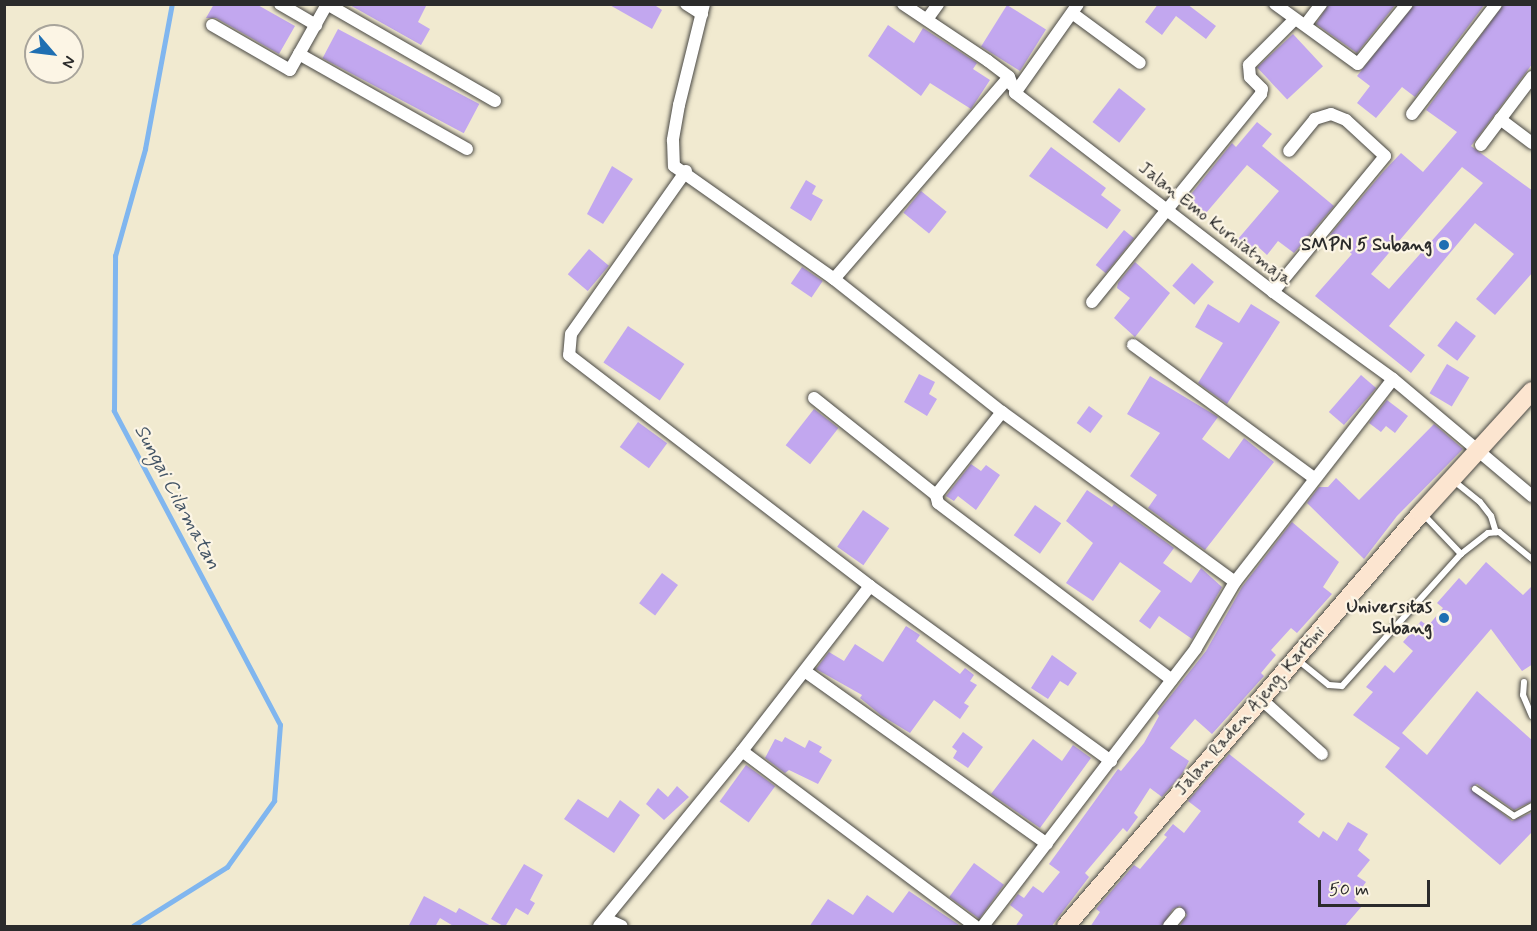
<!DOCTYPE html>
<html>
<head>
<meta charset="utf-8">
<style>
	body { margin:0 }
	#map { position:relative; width:1537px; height:931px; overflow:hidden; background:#f1ead0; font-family:Mynerve,sans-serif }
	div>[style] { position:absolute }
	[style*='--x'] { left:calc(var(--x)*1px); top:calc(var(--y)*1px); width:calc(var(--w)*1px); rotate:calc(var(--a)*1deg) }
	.stream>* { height:4.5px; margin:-2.25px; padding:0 2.25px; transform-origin:2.25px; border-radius:2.25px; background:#80b6ef }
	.building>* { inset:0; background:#c2a7ef; transform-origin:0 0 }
	.roads { filter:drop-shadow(0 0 2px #494844) drop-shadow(0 0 2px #494844) }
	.lane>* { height:6px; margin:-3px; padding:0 3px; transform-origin:3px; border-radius:3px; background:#fff }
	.street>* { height:12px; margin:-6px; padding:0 6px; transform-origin:6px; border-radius:6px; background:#fff }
	.secondary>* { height:18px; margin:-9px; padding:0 9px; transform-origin:9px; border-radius:9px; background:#fce5d0 }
	.dots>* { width:16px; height:16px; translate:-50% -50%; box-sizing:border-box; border:3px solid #fcf5e5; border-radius:50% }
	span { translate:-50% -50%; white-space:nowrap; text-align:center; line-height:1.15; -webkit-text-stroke:4.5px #fcf5e5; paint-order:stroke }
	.street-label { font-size:18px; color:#2b2b2b }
	.poi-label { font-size:18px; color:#2b2b2b; font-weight:700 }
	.right { translate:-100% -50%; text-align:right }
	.water-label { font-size:20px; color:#456; font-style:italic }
	.frame { position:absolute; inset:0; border:6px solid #2b2b2b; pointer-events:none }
	.north { position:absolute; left:24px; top:24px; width:60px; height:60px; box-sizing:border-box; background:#fcf5e5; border:2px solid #a8a49b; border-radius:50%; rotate:118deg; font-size:16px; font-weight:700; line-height:24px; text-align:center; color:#2b2b2b }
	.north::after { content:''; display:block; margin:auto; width:21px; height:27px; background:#1f6fb2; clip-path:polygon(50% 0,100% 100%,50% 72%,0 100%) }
	.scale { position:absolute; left:1318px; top:880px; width:112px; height:27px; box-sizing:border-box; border:3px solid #2b2b2b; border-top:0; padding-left:8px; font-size:18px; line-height:21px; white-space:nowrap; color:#2b2b2b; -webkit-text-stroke:4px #fcf5e5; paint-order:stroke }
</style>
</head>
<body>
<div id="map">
	<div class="stream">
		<i style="--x:133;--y:926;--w:111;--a:-32.1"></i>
		<i style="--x:227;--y:867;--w:81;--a:-54.5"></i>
		<i style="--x:274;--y:801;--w:76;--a:-85.5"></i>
		<i style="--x:280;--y:725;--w:355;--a:-117.9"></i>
		<i style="--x:114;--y:411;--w:155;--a:-89.6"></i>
		<i style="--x:115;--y:256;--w:111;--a:-74.3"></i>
		<i style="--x:145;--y:149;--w:147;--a:-79.5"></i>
	</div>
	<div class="building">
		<i style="clip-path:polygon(214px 4px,256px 4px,295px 26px,279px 54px,216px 18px,206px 18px)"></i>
		<i style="clip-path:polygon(348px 4px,427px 4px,418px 22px,430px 29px,421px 45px)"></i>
		<i style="clip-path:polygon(608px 4px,653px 4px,662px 10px,652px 29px)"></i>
		<i style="clip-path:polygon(1158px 4px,1187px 4px,1216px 26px,1206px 39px,1176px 16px,1162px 35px,1145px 22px)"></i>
		<i style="clip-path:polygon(1329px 4px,1396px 4px,1357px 53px,1316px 24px)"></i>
		<i style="clip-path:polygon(1415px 4px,1485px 4px,1415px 97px,1402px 87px,1376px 118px,1357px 103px,1370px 86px,1357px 76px)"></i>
		<i style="clip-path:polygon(evenodd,1504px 4px,1533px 4px,1533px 63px,1471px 146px,1533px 191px,1533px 272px,1495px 315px,1476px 299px,1514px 254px,1475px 223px,1389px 326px,1425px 355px,1411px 373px,1315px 296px,1352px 254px,1330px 235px,1383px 172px,1401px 153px,1423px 172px,1457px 132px,1426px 110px,1504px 4px,1462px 167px,1483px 183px,1389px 289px,1371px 274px,1462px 167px)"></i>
		<i style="left:1007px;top:5px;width:46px;height:49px;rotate:32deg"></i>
		<i style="clip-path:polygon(888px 25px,914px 43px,923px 28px,977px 63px,973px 69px,990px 80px,971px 109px,930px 83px,921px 96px,868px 56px)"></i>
		<i style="left:338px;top:29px;width:160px;height:33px;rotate:28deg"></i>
		<i style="left:1293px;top:34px;width:44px;height:49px;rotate:47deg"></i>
		<i style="left:1119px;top:88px;width:34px;height:43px;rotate:38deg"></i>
		<i style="clip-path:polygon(1257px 122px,1272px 134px,1262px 146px,1334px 206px,1294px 253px,1278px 241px,1267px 255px,1255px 244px,1251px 249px,1238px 239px,1279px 191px,1247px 165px,1206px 213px,1188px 198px,1232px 143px,1236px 147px)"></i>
		<i style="clip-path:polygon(1051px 147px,1106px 188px,1101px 195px,1121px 210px,1107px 229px,1029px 176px)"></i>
		<i style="clip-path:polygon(612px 166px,633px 179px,603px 224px,587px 214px)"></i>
		<i style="clip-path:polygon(806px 180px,816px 186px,812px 194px,823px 200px,811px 221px,790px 208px)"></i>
		<i style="left:921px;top:191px;width:33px;height:28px;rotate:39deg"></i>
		<i style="left:1124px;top:230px;width:13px;height:45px;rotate:39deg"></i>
		<i style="left:589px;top:249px;width:26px;height:33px;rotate:40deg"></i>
		<i style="clip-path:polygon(1135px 262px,1170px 293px,1135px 337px,1114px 318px,1130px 298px,1117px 288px,1118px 283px)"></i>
		<i style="left:1192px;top:263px;width:29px;height:30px;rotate:41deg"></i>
		<i style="left:802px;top:267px;width:25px;height:20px;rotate:34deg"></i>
		<i style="clip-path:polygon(1208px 304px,1239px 323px,1251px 304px,1280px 322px,1227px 404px,1198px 383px,1223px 343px,1195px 327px)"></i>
		<i style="left:1456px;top:321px;width:25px;height:31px;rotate:37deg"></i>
		<i style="left:628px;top:326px;width:68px;height:44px;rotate:34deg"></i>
		<i style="left:1447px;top:364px;width:26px;height:34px;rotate:31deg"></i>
		<i style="clip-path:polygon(919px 374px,935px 382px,929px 394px,937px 399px,927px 416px,904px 402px)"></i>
		<i style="left:1361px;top:375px;width:20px;height:49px;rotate:41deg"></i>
		<i style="clip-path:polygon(1150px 376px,1218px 417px,1202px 439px,1229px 459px,1244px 438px,1274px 462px,1205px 550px,1148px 508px,1157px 495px,1130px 476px,1160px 433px,1127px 414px)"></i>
		<i style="clip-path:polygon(1387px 400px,1408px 416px,1395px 433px,1386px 426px,1381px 432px,1369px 423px)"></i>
		<i style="left:1089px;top:406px;width:17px;height:21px;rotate:36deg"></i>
		<i style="left:814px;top:409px;width:31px;height:46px;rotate:38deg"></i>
		<i style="left:638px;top:422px;width:36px;height:31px;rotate:36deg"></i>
		<i style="clip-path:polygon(1434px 424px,1463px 449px,1397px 516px,1364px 559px,1307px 503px,1319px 487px,1328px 487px,1336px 478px,1359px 500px)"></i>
		<i style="clip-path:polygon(971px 464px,981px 471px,986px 465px,1000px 475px,976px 510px,958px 496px,954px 501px,946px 496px)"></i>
		<i style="clip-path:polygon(1087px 490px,1112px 507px,1114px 504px,1174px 548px,1163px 563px,1191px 583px,1201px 568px,1222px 587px,1192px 639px,1159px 616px,1150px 629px,1139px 621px,1161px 591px,1120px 562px,1093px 601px,1066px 583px,1093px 543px,1066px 521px)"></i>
		<i style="left:1035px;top:505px;width:32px;height:37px;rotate:35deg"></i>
		<i style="left:863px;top:510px;width:32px;height:45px;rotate:35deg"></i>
		<i style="clip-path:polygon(1292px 522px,1339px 562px,1323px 587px,1332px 594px,1297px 633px,1291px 628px,1271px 650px,1276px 655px,1261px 673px,1264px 676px,1212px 734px,1195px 719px,1170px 748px,1189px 761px,1182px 774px,1162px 797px,1150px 788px,1134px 813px,1138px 817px,1127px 832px,1123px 828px,1085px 873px,1089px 877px,1051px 927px,1015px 927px,1023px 915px,1010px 905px,1018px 894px,1024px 898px,1033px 886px,1043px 893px,1060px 872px,1049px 864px,1118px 769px,1121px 771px,1144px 743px,1159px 716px,1157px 713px,1206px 651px,1242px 587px)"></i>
		<i style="clip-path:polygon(1486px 562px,1523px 595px,1533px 585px,1533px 664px,1522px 671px,1491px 629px,1402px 733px,1427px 755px,1477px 691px,1533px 741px,1533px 801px,1514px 810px,1477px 784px,1470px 788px,1512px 821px,1533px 812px,1533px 831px,1500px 865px,1385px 767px,1400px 748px,1353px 715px,1373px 692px,1366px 687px,1385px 665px,1394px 673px,1413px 651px,1403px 642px,1421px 621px,1428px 626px,1443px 608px,1437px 603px,1459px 578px,1466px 585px)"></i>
		<i style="left:662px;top:573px;width:20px;height:38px;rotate:37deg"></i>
		<i style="clip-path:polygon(906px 626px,920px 635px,916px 641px,960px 674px,965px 668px,974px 675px,970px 681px,977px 685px,964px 703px,969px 706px,960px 719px,934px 700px,910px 733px,882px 716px,860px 698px,862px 695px,816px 669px,829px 652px,844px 661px,855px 644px,883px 662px)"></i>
		<i style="clip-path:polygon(1052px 655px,1077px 673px,1068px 686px,1060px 681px,1048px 699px,1031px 688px)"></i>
		<i style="clip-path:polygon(963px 732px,983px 747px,968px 768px,953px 758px,957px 751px,952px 747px)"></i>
		<i style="clip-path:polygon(785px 737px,805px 748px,809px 740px,822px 747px,819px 752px,832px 760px,818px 784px,789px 770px,785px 773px,765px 758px,775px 739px,782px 742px)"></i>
		<i style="clip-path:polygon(1033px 739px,1062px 761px,1073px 745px,1091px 758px,1040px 828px,991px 794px)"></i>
		<i style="clip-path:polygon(1229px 754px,1305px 814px,1298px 822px,1319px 838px,1323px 831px,1337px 841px,1348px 822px,1368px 834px,1358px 850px,1370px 860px,1357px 876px,1366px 882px,1354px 899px,1362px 906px,1344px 927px,1179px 927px,1187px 915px,1180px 906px,1173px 909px,1161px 927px,1090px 927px,1100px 912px,1096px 909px,1134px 865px,1140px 869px,1167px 837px,1164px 835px,1173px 824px,1184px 833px,1201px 811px,1188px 801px)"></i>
		<i style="left:746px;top:765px;width:36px;height:45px;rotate:36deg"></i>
		<i style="clip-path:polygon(677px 786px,689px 797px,664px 820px,646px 804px,658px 788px,668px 797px)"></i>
		<i style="clip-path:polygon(578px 799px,608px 818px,620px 800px,640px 815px,614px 853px,564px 819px)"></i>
		<i style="left:974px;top:863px;width:37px;height:42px;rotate:36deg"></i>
		<i style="clip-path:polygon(524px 864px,543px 875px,530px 900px,535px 903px,528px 915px,516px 908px,505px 927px,491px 919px)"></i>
		<i style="clip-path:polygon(909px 891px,962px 927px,809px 927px,828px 899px,853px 915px,867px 895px,893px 913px)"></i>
		<i style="clip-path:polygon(424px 896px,456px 913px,459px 908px,493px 927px,455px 927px,440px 918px,435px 927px,408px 927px)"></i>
	</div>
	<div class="roads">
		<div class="lane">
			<i style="--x:1454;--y:481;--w:33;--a:39"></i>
			<i style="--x:1480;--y:502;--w:18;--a:52"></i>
			<i style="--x:1491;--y:516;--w:17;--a:73"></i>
			<i style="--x:1424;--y:515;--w:54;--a:46.5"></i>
			<i style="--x:1299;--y:661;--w:38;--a:39"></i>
			<i style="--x:1329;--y:685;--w:13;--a:4"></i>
			<i style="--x:1342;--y:686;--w:178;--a:-48"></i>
			<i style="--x:1461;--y:554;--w:34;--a:-38"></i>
			<i style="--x:1488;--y:533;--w:11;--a:-5"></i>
			<i style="--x:1499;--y:532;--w:43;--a:39.3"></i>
			<i style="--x:1524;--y:682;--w:13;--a:94"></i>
			<i style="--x:1523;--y:695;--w:23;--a:67"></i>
			<i style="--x:1475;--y:789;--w:47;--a:34.7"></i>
			<i style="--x:1514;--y:816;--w:21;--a:-29"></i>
		</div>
		<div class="street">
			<i style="--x:280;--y:4;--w:42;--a:30.3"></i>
			<i style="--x:327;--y:4;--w:194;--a:30"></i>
			<i style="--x:686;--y:4;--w:19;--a:32"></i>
			<i style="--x:704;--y:4;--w:104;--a:103.9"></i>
			<i style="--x:679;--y:105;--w:36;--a:100"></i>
			<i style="--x:673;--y:140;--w:26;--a:88"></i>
			<i style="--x:674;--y:166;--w:196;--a:35.2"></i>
			<i style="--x:834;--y:279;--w:214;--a:38.4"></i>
			<i style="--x:1002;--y:412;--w:288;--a:36.1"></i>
			<i style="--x:903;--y:4;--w:102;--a:33.8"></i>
			<i style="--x:988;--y:61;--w:26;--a:37"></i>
			<i style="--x:1009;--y:77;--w:9;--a:69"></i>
			<i style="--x:1078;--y:4;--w:109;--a:125.3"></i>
			<i style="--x:1015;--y:93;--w:326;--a:37.6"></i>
			<i style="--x:1273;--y:292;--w:148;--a:35.9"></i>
			<i style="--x:1393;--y:379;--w:182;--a:40.1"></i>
			<i style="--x:1275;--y:4;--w:102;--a:35.9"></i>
			<i style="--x:1358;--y:64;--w:77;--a:-50.8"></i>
			<i style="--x:1072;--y:13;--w:84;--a:36.3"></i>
			<i style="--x:928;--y:18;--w:17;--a:-54"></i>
			<i style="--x:1306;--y:24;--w:25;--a:-53"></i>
			<i style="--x:212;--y:25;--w:90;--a:30"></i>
			<i style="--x:290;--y:70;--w:73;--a:-60.6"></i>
			<i style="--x:299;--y:54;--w:193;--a:29.5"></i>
			<i style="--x:1412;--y:114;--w:138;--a:-52.6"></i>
			<i style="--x:1500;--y:119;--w:40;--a:37"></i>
			<i style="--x:1481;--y:145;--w:85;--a:-53.1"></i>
			<i style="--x:686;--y:171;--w:199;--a:125.2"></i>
			<i style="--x:571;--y:334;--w:21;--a:95"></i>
			<i style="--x:569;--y:355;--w:379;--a:37.5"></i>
			<i style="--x:870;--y:586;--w:298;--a:36"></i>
			<i style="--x:834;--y:279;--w:267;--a:-49.1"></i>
			<i style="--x:1273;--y:292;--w:176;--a:-50.5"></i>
			<i style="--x:1385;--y:156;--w:53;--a:-137.3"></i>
			<i style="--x:1346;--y:120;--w:16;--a:-158"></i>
			<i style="--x:1331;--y:114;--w:17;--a:163"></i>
			<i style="--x:1315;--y:119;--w:41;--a:129.1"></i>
			<i style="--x:1092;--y:302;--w:268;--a:-50.9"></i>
			<i style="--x:1261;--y:94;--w:5;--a:-79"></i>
			<i style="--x:1262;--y:89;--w:17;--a:-135"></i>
			<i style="--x:1250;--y:77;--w:12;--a:-95"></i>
			<i style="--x:1249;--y:65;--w:64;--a:-45"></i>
			<i style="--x:1133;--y:345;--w:225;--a:36.3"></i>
			<i style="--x:814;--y:398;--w:156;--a:38.5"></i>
			<i style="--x:1002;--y:412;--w:106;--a:128.5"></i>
			<i style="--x:936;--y:495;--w:8;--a:76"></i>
			<i style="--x:938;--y:503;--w:293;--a:37.1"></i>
			<i style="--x:870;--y:586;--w:209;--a:127.8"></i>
			<i style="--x:742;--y:751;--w:291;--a:36.9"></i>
			<i style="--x:806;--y:672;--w:296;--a:35.5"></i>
			<i style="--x:1261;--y:699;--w:82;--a:42"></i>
			<i style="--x:606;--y:919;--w:17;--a:24"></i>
			<i style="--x:599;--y:926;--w:226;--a:-50.7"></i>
			<i style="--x:983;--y:926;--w:350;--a:-52.5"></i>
			<i style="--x:1196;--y:648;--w:77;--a:-59.4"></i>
			<i style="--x:1235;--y:582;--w:257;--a:-52.1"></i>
			<i style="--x:1169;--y:926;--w:16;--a:-50"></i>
		</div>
		<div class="secondary">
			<i style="--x:1066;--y:926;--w:545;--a:-49.32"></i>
			<i style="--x:1421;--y:513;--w:165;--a:-47.7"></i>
		</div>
	</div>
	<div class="dots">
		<i style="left:1444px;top:245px;background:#1f6fb2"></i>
		<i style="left:1444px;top:618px;background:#1f6fb2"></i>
	</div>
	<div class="street-label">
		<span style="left:1215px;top:224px;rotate:38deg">Jalan Emo Kurniatmaja</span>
		<span style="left:1250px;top:711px;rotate:-49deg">Jalan Raden Ajeng. Kartini</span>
	</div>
	<div class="poi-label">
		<span class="right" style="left:1432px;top:245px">SMPN 5 Subang</span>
		<span class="right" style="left:1432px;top:618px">Universitas<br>Subang</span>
	</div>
	<div class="water-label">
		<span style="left:177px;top:497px;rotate:62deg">Sungai Cilamatan</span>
	</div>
	<div class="frame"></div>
	<div class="north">N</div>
	<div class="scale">50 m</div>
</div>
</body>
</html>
